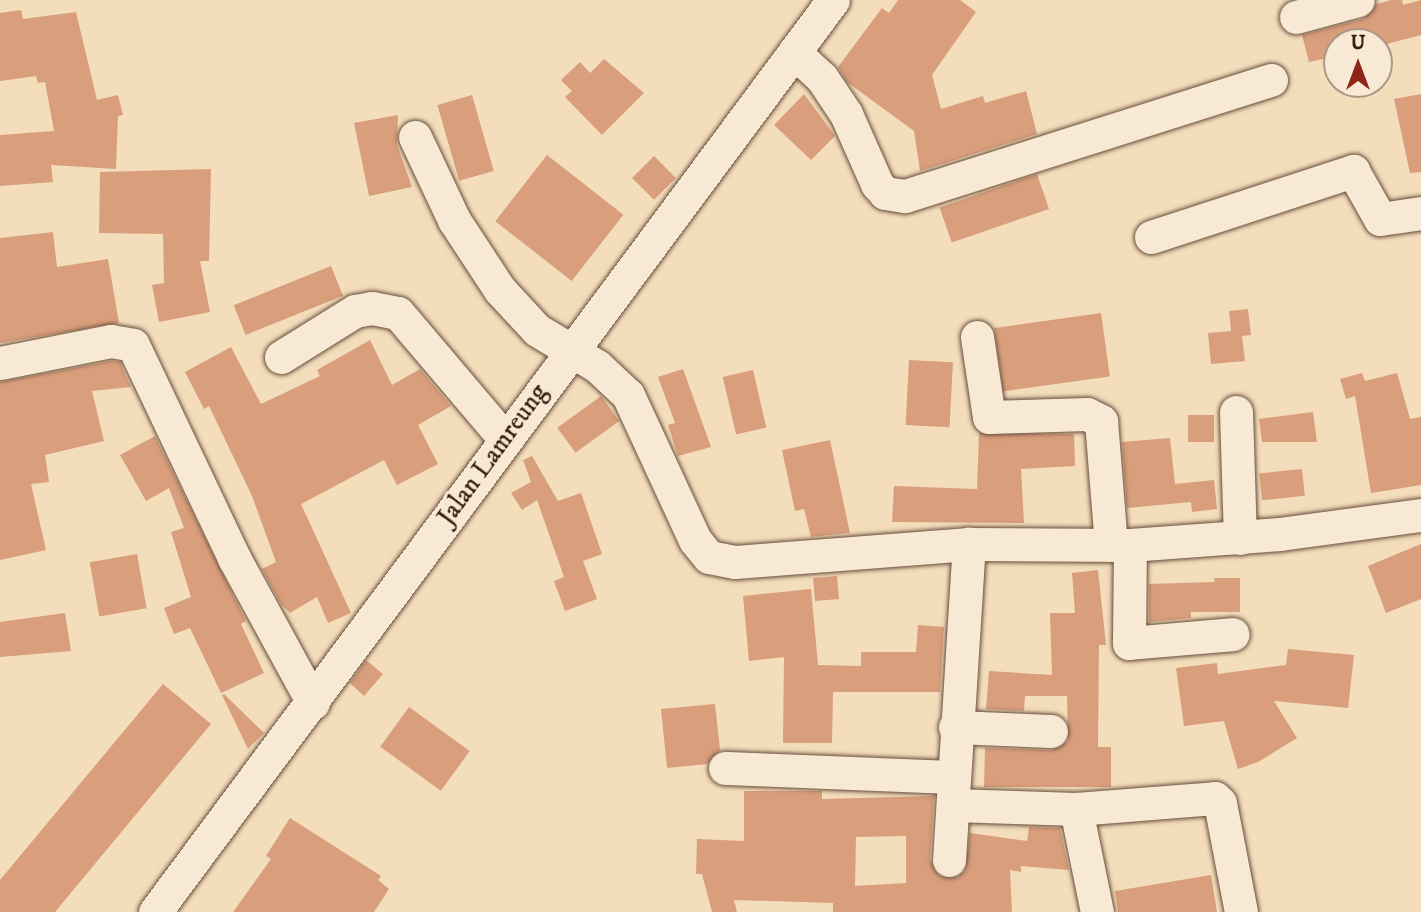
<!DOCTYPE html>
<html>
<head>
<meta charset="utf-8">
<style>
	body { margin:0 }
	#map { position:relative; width:1421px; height:912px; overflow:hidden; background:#f3ddbb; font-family:"IM FELL DW Pica",serif }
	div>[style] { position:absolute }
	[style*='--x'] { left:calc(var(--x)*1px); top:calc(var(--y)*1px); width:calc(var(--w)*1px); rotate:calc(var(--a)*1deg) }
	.building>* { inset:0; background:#d99e7c; transform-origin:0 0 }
	.roads { filter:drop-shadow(0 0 2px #684d3c) drop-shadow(0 0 2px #684d3c) }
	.minor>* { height:33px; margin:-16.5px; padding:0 16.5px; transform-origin:16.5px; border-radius:16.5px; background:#f7e9d3 }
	span { translate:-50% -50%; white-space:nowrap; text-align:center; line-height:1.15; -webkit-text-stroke:6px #f7e9d3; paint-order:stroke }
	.street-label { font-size:26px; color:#391d12 }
	.north { position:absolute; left:1323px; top:28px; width:70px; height:70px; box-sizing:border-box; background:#f7e9d3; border:2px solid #ab9786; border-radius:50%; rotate:0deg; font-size:19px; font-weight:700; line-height:28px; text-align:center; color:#391d12 }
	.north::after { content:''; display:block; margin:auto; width:24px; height:32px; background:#8f2418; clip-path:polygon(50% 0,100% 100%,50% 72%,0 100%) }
</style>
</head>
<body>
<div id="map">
	<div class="building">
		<i style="clip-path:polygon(898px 0,960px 0,976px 12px,932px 75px,941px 109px,983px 96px,985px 103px,1026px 91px,1037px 134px,920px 171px,914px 131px,847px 82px,838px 67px,882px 8px,889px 13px)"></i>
		<i style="clip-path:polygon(1391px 0,1402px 0,1403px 5px,1421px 0,1421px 35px,1379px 46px,1379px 42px,1337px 42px,1337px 56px,1309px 62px,1302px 35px,1363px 19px,1377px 4px)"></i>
		<i style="clip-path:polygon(21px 10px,23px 19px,76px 12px,97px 100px,118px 95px,123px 115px,118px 116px,116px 169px,51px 165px,53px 182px,0 186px,0 135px,54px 131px,45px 82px,38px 83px,36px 76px,0 81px,0 13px)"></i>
		<i style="clip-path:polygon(604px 59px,644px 93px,602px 135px,565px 97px,572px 91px,561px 80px,580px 62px,590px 73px)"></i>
		<i style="clip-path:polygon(804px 94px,835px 136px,811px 160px,774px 125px)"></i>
		<i style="clip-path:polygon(1421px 94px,1421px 172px,1410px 173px,1394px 99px)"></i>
		<i style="left:472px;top:95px;width:79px;height:36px;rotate:74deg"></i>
		<i style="clip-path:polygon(398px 115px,397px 145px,412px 187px,369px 196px,354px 123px)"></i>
		<i style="left:547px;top:155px;width:97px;height:84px;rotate:38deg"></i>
		<i style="left:654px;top:156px;width:31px;height:31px;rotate:45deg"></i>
		<i style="clip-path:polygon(211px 169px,209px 261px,200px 261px,210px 312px,159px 322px,152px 285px,164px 283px,163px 234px,99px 233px,100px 172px)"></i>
		<i style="left:1037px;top:174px;width:37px;height:103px;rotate:71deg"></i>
		<i style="clip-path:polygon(53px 232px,57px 267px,108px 259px,119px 323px,0 343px,0 238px)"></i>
		<i style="left:331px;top:266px;width:32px;height:105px;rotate:68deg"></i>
		<i style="clip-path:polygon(1248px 309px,1251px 335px,1242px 336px,1245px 361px,1211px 364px,1208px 333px,1231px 331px,1229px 311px)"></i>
		<i style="left:1101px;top:313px;width:64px;height:108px;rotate:82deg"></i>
		<i style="clip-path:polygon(370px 340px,392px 385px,420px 369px,451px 406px,418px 425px,438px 464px,397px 485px,384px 460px,301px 504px,351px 613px,328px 623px,317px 597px,290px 613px,281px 604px,262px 569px,276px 562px,252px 496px,209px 406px,204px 409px,185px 372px,231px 347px,261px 404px,320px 376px,317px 370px)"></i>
		<i style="left:909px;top:360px;width:44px;height:65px;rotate:3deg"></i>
		<i style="clip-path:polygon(111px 361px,120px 362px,131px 387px,92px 391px,104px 441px,45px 455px,49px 482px,31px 484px,46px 550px,0 560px,0 382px)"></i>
		<i style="clip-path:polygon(683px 369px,711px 447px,678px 456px,668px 425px,675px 423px,658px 377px)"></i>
		<i style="left:753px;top:370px;width:59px;height:31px;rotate:77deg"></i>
		<i style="clip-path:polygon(1362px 373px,1365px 381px,1397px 373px,1410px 419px,1421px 417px,1421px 485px,1371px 493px,1355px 396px,1346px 399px,1340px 379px)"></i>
		<i style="left:601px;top:396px;width:31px;height:54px;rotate:54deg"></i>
		<i style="clip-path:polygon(1313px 412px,1317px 442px,1262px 442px,1259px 419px)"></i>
		<i style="left:1188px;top:415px;width:26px;height:27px"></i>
		<i style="clip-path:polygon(979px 433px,1074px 434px,1075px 466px,1021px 469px,1024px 523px,892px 522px,894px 486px,977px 489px)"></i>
		<i style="clip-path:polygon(155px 436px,246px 621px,241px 624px,264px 673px,221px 693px,190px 628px,174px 634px,164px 608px,191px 597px,171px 532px,184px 528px,169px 488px,146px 501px,120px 455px)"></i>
		<i style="clip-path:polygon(1170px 438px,1175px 484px,1214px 480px,1217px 509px,1192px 512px,1191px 502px,1127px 508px,1122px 442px)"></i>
		<i style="clip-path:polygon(830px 440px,850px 533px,811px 537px,804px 509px,795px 511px,782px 450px)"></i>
		<i style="clip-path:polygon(532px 456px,558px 501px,581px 493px,602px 554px,583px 561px,597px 599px,565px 611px,554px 581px,564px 577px,537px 500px,522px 510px,511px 493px,531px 482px,523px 460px)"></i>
		<i style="left:1302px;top:469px;width:27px;height:43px;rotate:84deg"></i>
		<i style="clip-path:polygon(1421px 544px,1421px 599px,1386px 613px,1368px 566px)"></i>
		<i style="left:137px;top:554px;width:55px;height:48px;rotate:80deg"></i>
		<i style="clip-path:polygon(1098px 570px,1106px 645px,1099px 645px,1098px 747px,1111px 747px,1111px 787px,984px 787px,985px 748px,1051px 750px,1068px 741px,1067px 696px,1025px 696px,1024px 711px,986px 709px,989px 671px,1052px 675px,1050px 613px,1075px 613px,1072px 573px)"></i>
		<i style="left:837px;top:576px;width:23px;height:24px;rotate:85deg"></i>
		<i style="clip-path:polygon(1214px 578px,1240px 578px,1240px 612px,1191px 612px,1191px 618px,1149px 622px,1149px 584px,1215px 582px)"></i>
		<i style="clip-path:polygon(811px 589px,818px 665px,861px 666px,861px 652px,916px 652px,918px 625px,944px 627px,940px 692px,833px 692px,832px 743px,783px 743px,784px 657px,749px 661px,743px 596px)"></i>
		<i style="clip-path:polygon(65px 613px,71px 651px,0 657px,0 622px)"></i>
		<i style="clip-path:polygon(1288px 649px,1354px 655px,1348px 708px,1274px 701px,1297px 738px,1258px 762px,1238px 769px,1224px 721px,1184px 726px,1176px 668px,1217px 663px,1218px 674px,1286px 665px)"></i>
		<i style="clip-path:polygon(366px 660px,383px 674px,364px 696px,350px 683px)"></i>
		<i style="clip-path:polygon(163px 684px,211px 724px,55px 912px,0 912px,0 880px)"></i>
		<i style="clip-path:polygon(224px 694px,264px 733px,248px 749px,222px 695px)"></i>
		<i style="clip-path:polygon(715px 704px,720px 750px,707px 764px,667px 768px,661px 709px)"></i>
		<i style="left:409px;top:707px;width:75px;height:49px;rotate:36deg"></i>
		<i style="clip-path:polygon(evenodd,744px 791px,822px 791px,822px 799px,934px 796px,930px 859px,939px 876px,957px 877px,965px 871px,970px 833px,1027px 841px,1029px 827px,1060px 828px,1069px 870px,1021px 866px,1021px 872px,1010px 870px,1012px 912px,833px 912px,833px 903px,734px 900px,737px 912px,712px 912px,702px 874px,696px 874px,697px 839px,744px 841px,744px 791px,906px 836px,906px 883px,855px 886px,856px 837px,906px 836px)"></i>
		<i style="clip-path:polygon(290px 818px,381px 876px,378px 880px,389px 889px,374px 912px,233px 912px,271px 859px,266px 856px)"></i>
		<i style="clip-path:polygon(1211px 875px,1217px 912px,1118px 912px,1115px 891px)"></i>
	</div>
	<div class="roads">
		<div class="minor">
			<i style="--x:1296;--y:17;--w:64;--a:-15.3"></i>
			<i style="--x:794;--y:52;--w:38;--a:43"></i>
			<i style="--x:822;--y:78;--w:43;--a:56.3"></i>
			<i style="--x:846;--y:114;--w:77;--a:66.1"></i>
			<i style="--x:877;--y:184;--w:12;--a:48"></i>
			<i style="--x:885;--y:193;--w:20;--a:9"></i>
			<i style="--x:905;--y:196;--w:384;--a:-17.6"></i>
			<i style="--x:415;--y:137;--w:92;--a:64.8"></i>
			<i style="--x:454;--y:220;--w:84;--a:56.7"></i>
			<i style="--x:500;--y:290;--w:54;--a:47.2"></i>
			<i style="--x:537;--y:330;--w:70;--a:31"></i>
			<i style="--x:597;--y:366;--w:42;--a:43.1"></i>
			<i style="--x:628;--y:395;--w:160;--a:65.2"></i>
			<i style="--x:695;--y:540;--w:22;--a:51"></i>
			<i style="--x:709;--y:557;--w:26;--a:11"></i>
			<i style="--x:735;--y:562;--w:235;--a:-4.4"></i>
			<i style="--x:969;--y:544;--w:161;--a:0.4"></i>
			<i style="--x:1130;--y:545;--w:150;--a:-4.2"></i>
			<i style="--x:1280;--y:534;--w:142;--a:-7.7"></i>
			<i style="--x:1151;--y:237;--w:213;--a:-18.1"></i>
			<i style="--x:1353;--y:171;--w:55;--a:60.6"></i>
			<i style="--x:1380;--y:219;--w:41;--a:-8.3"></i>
			<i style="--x:977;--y:337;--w:81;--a:81.5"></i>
			<i style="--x:989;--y:417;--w:98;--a:-1.8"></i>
			<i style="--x:1087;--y:414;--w:16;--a:27"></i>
			<i style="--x:1101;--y:421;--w:124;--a:85.4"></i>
			<i style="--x:281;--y:357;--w:87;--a:-31.9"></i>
			<i style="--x:355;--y:311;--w:17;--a:-10"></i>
			<i style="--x:372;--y:308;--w:26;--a:11"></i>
			<i style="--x:398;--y:313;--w:165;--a:49.7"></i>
			<i style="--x:0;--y:363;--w:113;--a:-11.2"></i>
			<i style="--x:111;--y:341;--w:22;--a:10"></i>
			<i style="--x:133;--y:345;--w:236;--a:64.6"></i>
			<i style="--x:234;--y:558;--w:165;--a:61.4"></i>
			<i style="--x:1236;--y:412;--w:126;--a:88.2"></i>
			<i style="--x:1130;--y:545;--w:98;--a:90.6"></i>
			<i style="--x:1129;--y:643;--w:104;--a:-4.9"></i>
			<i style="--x:955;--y:727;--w:96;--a:2.4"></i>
			<i style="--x:725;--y:768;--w:229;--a:2.3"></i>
			<i style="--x:953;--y:805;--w:123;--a:1.9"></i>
			<i style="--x:1076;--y:809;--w:139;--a:-4.5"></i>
			<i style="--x:1215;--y:798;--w:7;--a:45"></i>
			<i style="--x:1220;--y:803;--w:111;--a:79.1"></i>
			<i style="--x:1076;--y:809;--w:105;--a:78.5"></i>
			<i style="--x:949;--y:860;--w:317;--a:-86.4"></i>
			<i style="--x:155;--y:912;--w:1136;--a:-53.37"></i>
		</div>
	</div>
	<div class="street-label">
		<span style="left:493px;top:455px;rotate:-54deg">Jalan Lamreung</span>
	</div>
	<div class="north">U</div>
</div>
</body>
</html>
